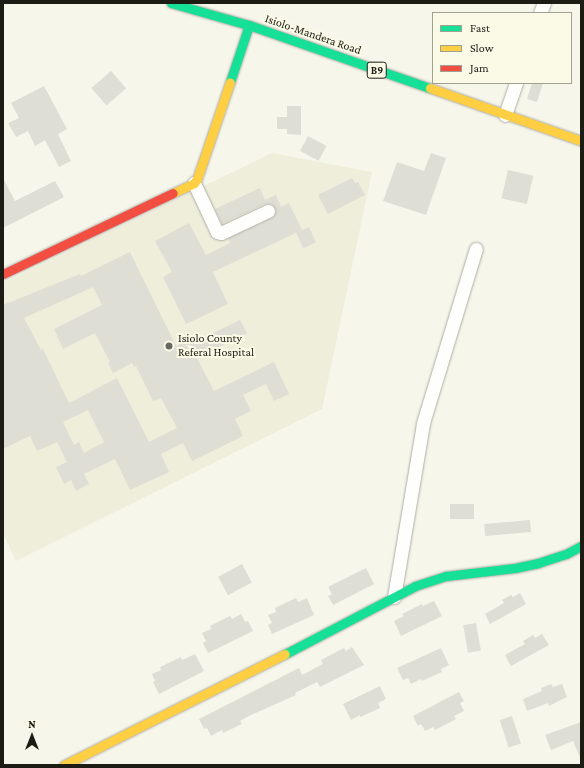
<!DOCTYPE html>
<html>
<head>
<meta charset="utf-8">
<style>
	body { margin:0 }
	#map { position:relative; width:584px; height:768px; overflow:hidden; background:#f6f6eb; font-family:"Crimson Pro",serif }
	div>[style] { position:absolute }
	[style*='--x'] { left:calc(var(--x)*1px); top:calc(var(--y)*1px); width:calc(var(--w)*1px); rotate:calc(var(--a)*1deg) }
	.built>* { inset:0; background:#efeedb }
	.building>* { inset:0; background:#deded5; transform-origin:0 0 }
	.roads { filter:drop-shadow(0 0 1px #aeaea6) drop-shadow(0 0 1px #aeaea6) }
	.street>* { height:13px; margin:-6.5px; padding:0 6.5px; transform-origin:6.5px; border-radius:6.5px; background:#fefefc }
	.fast>* { height:9px; margin:-4.5px; padding:0 4.5px; transform-origin:4.5px; border-radius:4.5px; background:#16e098 }
	.slow>* { height:9px; margin:-4.5px; padding:0 4.5px; transform-origin:4.5px; border-radius:4.5px; background:#ffcf43 }
	.jam>* { height:9px; margin:-4.5px; padding:0 4.5px; transform-origin:4.5px; border-radius:4.5px; background:#f24e42 }
	.dots>* { width:11px; height:11px; translate:-50% -50%; box-sizing:border-box; border:2px solid #fafae7; border-radius:50% }
	span { translate:-50% -50%; white-space:nowrap; text-align:center; line-height:1.15; -webkit-text-stroke:4px #fafae7; paint-order:stroke }
	.shield-label span { padding:1px 3px; background:#fafae7; border:1px solid; border-radius:3px; -webkit-text-stroke-width:0 }
	.shield-label { font-size:11px; color:#1c1c15; font-weight:700 }
	.street-label { font-size:12px; color:#1c1c15 }
	.poi-label { font-size:12px; color:#1c1c15 }
	.left { translate:0 -50%; text-align:left }
	.frame { position:absolute; inset:0; border:4px solid #1c1c15; pointer-events:none }
	.legend { position:absolute; left:432px; top:12px; width:140px; height:72px; box-sizing:border-box; background:#fafae7; border:1px solid #a1a193; margin:0; padding:5px 7px; list-style:none; font-size:12px; color:#1c1c15 }
	.legend li { display:flex; align-items:center; gap:8px; height:20px }
	.legend b { width:20px; border:1px solid #a1a193 }
	.north { position:absolute; left:12px; top:716px; width:40px; height:40px; -webkit-text-stroke:3px #fafae7; paint-order:stroke; rotate:0deg; font-size:11px; font-weight:700; line-height:16px; text-align:center; color:#1c1c15 }
	.north::after { content:''; display:block; margin:auto; width:14px; height:18px; background:#1c1c15; clip-path:polygon(50% 0,100% 100%,50% 72%,0 100%) }
</style>
</head>
<body>
<div id="map">
	<div class="built">
		<i style="clip-path:polygon(272px 153px,372px 172px,322px 409px,16px 561px,3px 533px,3px 283px)"></i>
	</div>
	<div class="building">
		<i style="left:111px;top:71px;width:23px;height:26px;rotate:49deg"></i>
		<i style="clip-path:polygon(532px 83px,543px 83px,537px 102px,527px 99px)"></i>
		<i style="clip-path:polygon(44px 86px,67px 129px,58px 134px,71px 161px,59px 167px,45px 140px,35px 146px,28px 131px,16px 137px,8px 123px,19px 118px,11px 103px)"></i>
		<i style="clip-path:polygon(287px 106px,301px 106px,301px 135px,287px 134px,287px 129px,277px 129px,277px 117px,287px 117px)"></i>
		<i style="left:308px;top:136px;width:21px;height:17px;rotate:28deg"></i>
		<i style="clip-path:polygon(431px 153px,446px 158px,426px 215px,383px 201px,397px 162px,424px 171px)"></i>
		<i style="left:508px;top:170px;width:26px;height:29px;rotate:13deg"></i>
		<i style="clip-path:polygon(3px 178px,15px 201px,55px 181px,64px 197px,3px 228px)"></i>
		<i style="clip-path:polygon(352px 178px,355px 183px,358px 182px,365px 195px,328px 214px,318px 195px)"></i>
		<i style="clip-path:polygon(260px 188px,265px 200px,276px 195px,281px 207px,289px 203px,302px 230px,213px 272px,228px 304px,186px 324px,163px 277px,172px 272px,155px 241px,189px 223px,206px 255px,230px 243px,228px 238px,272px 218px,276px 212px,275px 208px,272px 204px,265px 204px,222px 224px,215px 209px)"></i>
		<i style="left:309px;top:227px;width:17px;height:14px;rotate:66deg"></i>
		<i style="clip-path:polygon(evenodd,130px 252px,176px 346px,188px 340px,190px 344px,240px 320px,247px 333px,197px 358px,214px 391px,274px 362px,289px 394px,274px 401px,266px 384px,243px 395px,251px 411px,235px 419px,243px 436px,192px 461px,183px 443px,161px 454px,169px 472px,130px 490px,115px 459px,84px 474px,89px 484px,76px 491px,71px 480px,64px 484px,56px 467px,67px 462px,57px 442px,37px 451px,30px 436px,3px 449px,3px 305px,80px 274px,81px 276px,130px 252px,93px 287px,102px 305px,54px 329px,63px 349px,95px 333px,110px 362px,108px 363px,113px 373px,132px 363px,134px 367px,136px 366px,153px 401px,161px 398px,177px 428px,149px 442px,117px 378px,69px 403px,43px 349px,41px 350px,24px 318px,93px 287px,130px 252px,88px 410px,104px 442px,84px 453px,79px 442px,74px 445px,63px 422px,88px 410px)"></i>
		<i style="left:474px;top:504px;width:15px;height:24px;rotate:90deg"></i>
		<i style="left:530px;top:520px;width:12px;height:46px;rotate:85deg"></i>
		<i style="left:242px;top:564px;width:21px;height:27px;rotate:62deg"></i>
		<i style="clip-path:polygon(366px 568px,374px 584px,333px 605px,328px 596px,332px 594px,328px 587px)"></i>
		<i style="clip-path:polygon(520px 593px,526px 604px,490px 624px,485px 614px,504px 603px,502px 600px,511px 595px,513px 597px)"></i>
		<i style="clip-path:polygon(296px 598px,298px 602px,307px 598px,314px 615px,272px 634px,268px 625px,272px 623px,268px 615px,276px 612px,275px 608px)"></i>
		<i style="clip-path:polygon(434px 601px,442px 616px,401px 636px,394px 621px,404px 616px,402px 614px,422px 604px,423px 606px)"></i>
		<i style="clip-path:polygon(241px 614px,245px 622px,248px 621px,253px 631px,208px 653px,203px 643px,206px 641px,202px 633px,211px 629px,210px 626px,230px 616px,232px 619px)"></i>
		<i style="left:476px;top:623px;width:28px;height:13px;rotate:80deg"></i>
		<i style="clip-path:polygon(542px 634px,549px 645px,511px 666px,505px 655px,525px 644px,523px 641px,533px 635px,535px 638px)"></i>
		<i style="clip-path:polygon(352px 647px,364px 665px,320px 687px,317px 682px,295px 693px,296px 695px,249px 716px,240px 721px,242px 724px,223px 733px,222px 730px,211px 736px,207px 728px,204px 729px,199px 719px,299px 668px,302px 675px,323px 664px,321px 660px,344px 648px,346px 651px)"></i>
		<i style="clip-path:polygon(441px 648px,449px 665px,441px 669px,442px 672px,422px 681px,421px 679px,411px 684px,408px 678px,403px 680px,397px 668px)"></i>
		<i style="clip-path:polygon(195px 654px,204px 671px,159px 694px,153px 682px,155px 681px,152px 674px,161px 670px,160px 667px,181px 657px,182px 660px)"></i>
		<i style="clip-path:polygon(551px 684px,553px 687px,562px 684px,567px 697px,549px 706px,548px 703px,527px 711px,523px 699px,542px 691px,541px 688px)"></i>
		<i style="clip-path:polygon(380px 686px,386px 699px,378px 703px,380px 708px,360px 717px,360px 715px,351px 720px,343px 704px)"></i>
		<i style="clip-path:polygon(459px 692px,464px 701px,460px 703px,464px 711px,454px 716px,456px 719px,435px 730px,433px 727px,425px 731px,421px 724px,418px 726px,413px 716px)"></i>
		<i style="left:512px;top:716px;width:29px;height:13px;rotate:72deg"></i>
		<i style="clip-path:polygon(581px 722px,581px 760px,573px 741px,551px 750px,545px 735px)"></i>
	</div>
	<div class="roads">
		<div class="street">
			<i style="--x:540;--y:13;--w:11;--a:-68"></i>
			<i style="--x:505;--y:115;--w:34;--a:-71"></i>
			<i style="--x:194;--y:183;--w:54;--a:64.9"></i>
			<i style="--x:217;--y:232;--w:4;--a:14"></i>
			<i style="--x:221;--y:233;--w:52;--a:-25.1"></i>
			<i style="--x:394;--y:597;--w:176;--a:-80.5"></i>
			<i style="--x:423;--y:423;--w:182;--a:-73.1"></i>
		</div>
		<div class="fast">
			<i style="--x:171;--y:3;--w:81;--a:15.8"></i>
			<i style="--x:249;--y:25;--w:192;--a:19.2"></i>
			<i style="--x:230;--y:82;--w:60;--a:-71.6"></i>
			<i style="--x:285;--y:654;--w:147;--a:-27.6"></i>
			<i style="--x:415;--y:586;--w:33;--a:-18"></i>
			<i style="--x:446;--y:576;--w:69;--a:-6.6"></i>
			<i style="--x:515;--y:568;--w:24;--a:-12"></i>
			<i style="--x:538;--y:563;--w:29;--a:-18"></i>
			<i style="--x:566;--y:554;--w:17;--a:-28"></i>
		</div>
		<div class="slow">
			<i style="--x:430;--y:88;--w:160;--a:19.3"></i>
			<i style="--x:173;--y:193;--w:23;--a:-25"></i>
			<i style="--x:194;--y:183;--w:5;--a:-53"></i>
			<i style="--x:197;--y:179;--w:102;--a:-71.2"></i>
			<i style="--x:64;--y:765;--w:247;--a:-26.7"></i>
		</div>
		<div class="jam">
			<i style="--x:3;--y:274;--w:188;--a:-25.5"></i>
		</div>
	</div>
	<div class="dots">
		<i style="left:169px;top:346px;background:#686860"></i>
	</div>
	<div class="shield-label">
		<span style="left:377px;top:70px">B9</span>
	</div>
	<div class="street-label">
		<span style="left:313px;top:35px;rotate:19deg">Isiolo-Mandera Road</span>
	</div>
	<div class="poi-label">
		<span class="left" style="left:178px;top:346px">Isiolo County<br>Referal Hospital</span>
	</div>
	<div class="frame"></div>
	<ul class="legend">
	<li><b style="height:5px;background:#16e098"></b>Fast</li>
	<li><b style="height:5px;background:#ffcf43"></b>Slow</li>
	<li><b style="height:5px;background:#f24e42"></b>Jam</li>
	</ul>
	<div class="north">N</div>
</div>
</body>
</html>
